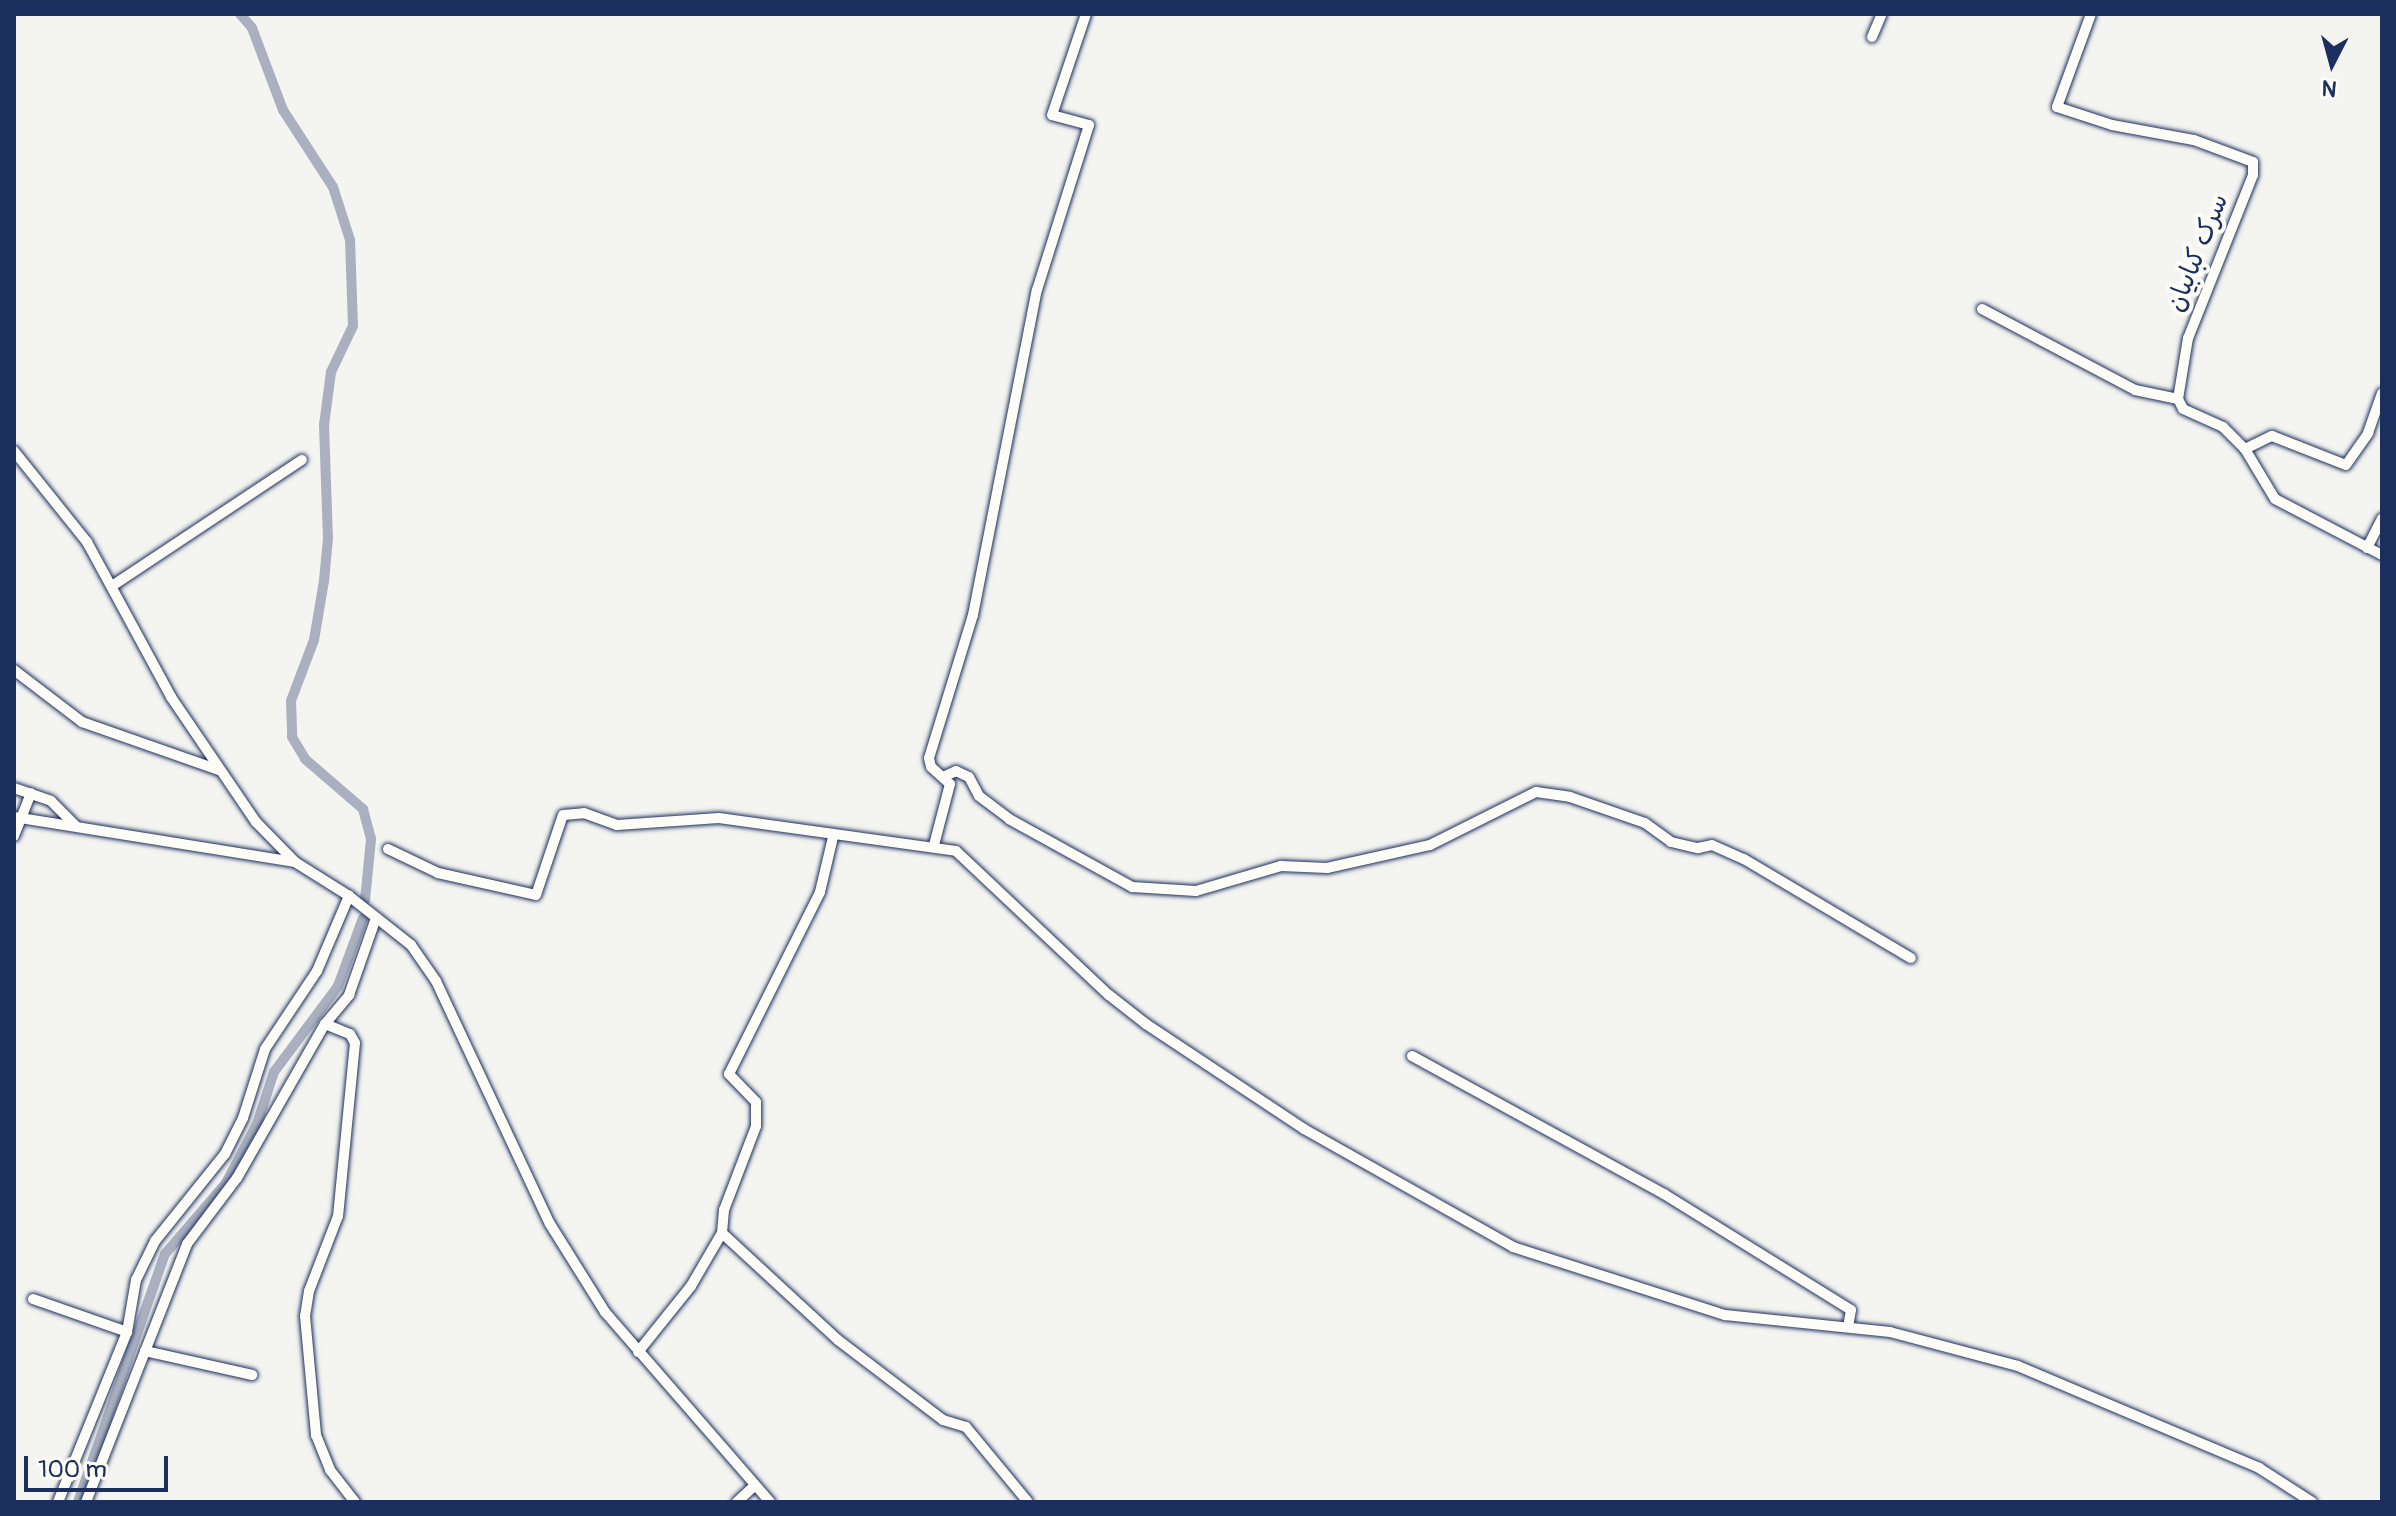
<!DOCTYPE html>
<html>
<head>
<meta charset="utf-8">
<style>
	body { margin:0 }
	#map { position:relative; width:2396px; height:1516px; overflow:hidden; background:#f4f4f1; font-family:Pangolin,"Playpen Sans Arabic",sans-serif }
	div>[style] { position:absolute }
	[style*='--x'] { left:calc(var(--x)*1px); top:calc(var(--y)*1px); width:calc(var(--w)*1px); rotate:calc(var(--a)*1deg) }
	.canal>* { height:10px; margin:-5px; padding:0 5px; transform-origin:5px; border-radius:5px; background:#aab0bf }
	.roads { filter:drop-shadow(0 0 2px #1b2f5e) drop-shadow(0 0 2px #1b2f5e) }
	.minor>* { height:10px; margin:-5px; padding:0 5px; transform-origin:5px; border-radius:5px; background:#fdfcf7 }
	span { translate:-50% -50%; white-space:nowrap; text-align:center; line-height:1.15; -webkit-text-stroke:8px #fdfcf7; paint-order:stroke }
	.street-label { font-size:26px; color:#1b2f5e }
	.frame { position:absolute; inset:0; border:16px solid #1b2f5e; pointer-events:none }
	.north { position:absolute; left:2292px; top:24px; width:80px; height:80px; -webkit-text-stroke:6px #fdfcf7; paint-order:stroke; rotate:186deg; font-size:22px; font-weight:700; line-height:32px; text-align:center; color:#1b2f5e }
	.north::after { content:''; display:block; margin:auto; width:28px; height:36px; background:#1b2f5e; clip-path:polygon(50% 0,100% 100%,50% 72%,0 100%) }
	.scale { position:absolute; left:24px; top:1456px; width:144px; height:36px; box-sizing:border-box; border:4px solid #1b2f5e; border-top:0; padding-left:10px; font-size:24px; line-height:28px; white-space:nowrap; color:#1b2f5e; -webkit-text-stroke:6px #fdfcf7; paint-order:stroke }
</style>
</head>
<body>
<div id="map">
	<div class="canal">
		<i style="--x:240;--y:14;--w:18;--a:49"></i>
		<i style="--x:252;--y:28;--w:88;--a:69.3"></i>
		<i style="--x:283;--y:110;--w:92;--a:57"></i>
		<i style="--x:333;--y:187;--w:56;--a:72.2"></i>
		<i style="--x:350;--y:240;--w:86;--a:88"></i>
		<i style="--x:353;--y:326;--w:51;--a:115.6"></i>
		<i style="--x:331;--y:372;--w:53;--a:97.5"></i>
		<i style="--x:324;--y:425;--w:113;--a:88"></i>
		<i style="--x:328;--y:538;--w:43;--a:95.3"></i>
		<i style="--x:324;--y:581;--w:60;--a:99.6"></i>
		<i style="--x:314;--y:640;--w:65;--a:110.7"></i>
		<i style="--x:291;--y:701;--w:36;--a:88"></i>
		<i style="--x:292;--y:737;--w:26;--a:59"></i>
		<i style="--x:305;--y:759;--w:77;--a:40.8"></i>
		<i style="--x:363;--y:809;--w:31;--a:75"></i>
		<i style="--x:371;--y:839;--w:61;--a:95.6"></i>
		<i style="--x:78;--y:1502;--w:263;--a:-70.7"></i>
		<i style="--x:165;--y:1254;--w:94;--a:-49.3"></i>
		<i style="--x:226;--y:1183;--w:67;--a:-62.3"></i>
		<i style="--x:257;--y:1124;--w:55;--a:-71.9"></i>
		<i style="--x:274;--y:1072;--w:107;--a:-53.3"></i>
		<i style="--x:338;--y:986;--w:72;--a:-69.8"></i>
	</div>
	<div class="roads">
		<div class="minor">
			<i style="--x:2091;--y:14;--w:99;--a:110.1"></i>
			<i style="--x:2057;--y:107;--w:58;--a:18.1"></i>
			<i style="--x:2112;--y:125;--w:83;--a:10.4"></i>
			<i style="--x:2194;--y:140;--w:63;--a:20.4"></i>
			<i style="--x:2253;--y:162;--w:13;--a:90"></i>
			<i style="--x:2253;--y:175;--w:175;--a:111.7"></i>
			<i style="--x:2188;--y:338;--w:62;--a:99.3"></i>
			<i style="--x:2178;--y:399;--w:11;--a:63"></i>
			<i style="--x:2183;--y:409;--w:44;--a:24.2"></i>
			<i style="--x:2223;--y:427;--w:31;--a:45"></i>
			<i style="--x:2245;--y:449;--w:58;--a:59"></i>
			<i style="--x:2275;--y:499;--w:121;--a:27.6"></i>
			<i style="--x:1872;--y:37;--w:25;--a:-67"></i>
			<i style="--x:1982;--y:309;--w:173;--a:27.9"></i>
			<i style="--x:2135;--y:390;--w:44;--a:11.8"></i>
			<i style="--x:2245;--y:449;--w:30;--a:-26"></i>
			<i style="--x:2272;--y:436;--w:79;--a:21.4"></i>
			<i style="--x:2346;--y:465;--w:39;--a:-55"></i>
			<i style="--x:2368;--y:433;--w:42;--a:-70.7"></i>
			<i style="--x:14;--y:451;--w:117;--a:51.3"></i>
			<i style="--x:87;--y:542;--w:176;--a:61.5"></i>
			<i style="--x:171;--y:697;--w:151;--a:55.8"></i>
			<i style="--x:256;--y:822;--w:56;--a:45.7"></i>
			<i style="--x:295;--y:862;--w:64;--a:32.2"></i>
			<i style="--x:349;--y:896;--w:79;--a:38.3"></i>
			<i style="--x:411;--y:945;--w:44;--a:55.2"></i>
			<i style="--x:436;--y:981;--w:268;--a:64.9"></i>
			<i style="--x:550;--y:1224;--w:104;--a:58"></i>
			<i style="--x:605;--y:1312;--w:252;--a:49"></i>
			<i style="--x:2367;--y:548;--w:33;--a:-63"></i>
			<i style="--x:112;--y:586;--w:228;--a:-33.6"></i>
			<i style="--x:14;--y:670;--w:86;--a:37.4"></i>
			<i style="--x:82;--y:722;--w:145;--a:19.3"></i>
			<i style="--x:945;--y:776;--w:12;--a:-24"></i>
			<i style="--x:956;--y:771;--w:14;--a:25"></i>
			<i style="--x:969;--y:777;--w:21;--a:62"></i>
			<i style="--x:979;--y:796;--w:38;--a:37"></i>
			<i style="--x:1009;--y:819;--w:141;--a:28.9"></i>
			<i style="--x:1132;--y:887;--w:64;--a:3.6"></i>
			<i style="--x:1196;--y:891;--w:89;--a:-16.4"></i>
			<i style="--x:1281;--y:866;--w:46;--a:2.5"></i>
			<i style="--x:1327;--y:868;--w:106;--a:-12.6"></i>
			<i style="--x:1430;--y:845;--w:119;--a:-26.6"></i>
			<i style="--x:1536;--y:792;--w:34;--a:8"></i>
			<i style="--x:1570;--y:797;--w:79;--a:19.1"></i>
			<i style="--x:1645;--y:823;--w:32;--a:36"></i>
			<i style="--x:1671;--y:842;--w:28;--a:13"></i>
			<i style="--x:1698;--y:848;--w:14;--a:-12"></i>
			<i style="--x:1712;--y:845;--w:35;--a:24"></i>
			<i style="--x:1744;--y:859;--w:194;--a:30.7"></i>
			<i style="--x:14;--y:788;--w:39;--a:19"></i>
			<i style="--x:51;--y:801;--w:37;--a:45"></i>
			<i style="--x:14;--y:817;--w:285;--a:9.1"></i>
			<i style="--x:14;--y:836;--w:46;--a:-68.4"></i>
			<i style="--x:934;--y:845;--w:63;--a:-75.3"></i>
			<i style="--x:950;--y:784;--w:25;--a:-138"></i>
			<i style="--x:931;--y:767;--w:9;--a:-103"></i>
			<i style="--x:929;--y:758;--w:150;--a:-72.9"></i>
			<i style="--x:973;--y:615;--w:331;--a:-78.9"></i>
			<i style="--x:1037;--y:290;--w:173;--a:-72.5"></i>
			<i style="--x:1089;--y:125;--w:38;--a:-165"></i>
			<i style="--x:1052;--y:115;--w:107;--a:-71.4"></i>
			<i style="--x:388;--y:849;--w:55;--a:25.6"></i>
			<i style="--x:438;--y:873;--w:100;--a:12.7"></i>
			<i style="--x:536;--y:895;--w:84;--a:-71.4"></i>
			<i style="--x:563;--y:815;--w:21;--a:-5"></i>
			<i style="--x:584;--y:813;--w:35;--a:20"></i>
			<i style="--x:617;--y:825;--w:102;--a:-3.9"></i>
			<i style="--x:719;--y:818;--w:239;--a:7.9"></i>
			<i style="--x:956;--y:851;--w:210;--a:43.3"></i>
			<i style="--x:1109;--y:995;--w:47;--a:38.1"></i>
			<i style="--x:1146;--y:1024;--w:190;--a:33.6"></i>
			<i style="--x:1304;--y:1129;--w:240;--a:29.4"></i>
			<i style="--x:1513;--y:1247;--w:223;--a:17.8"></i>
			<i style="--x:1725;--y:1315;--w:166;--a:5.9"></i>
			<i style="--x:1890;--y:1332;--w:132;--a:14.9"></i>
			<i style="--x:2018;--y:1366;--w:262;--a:22.9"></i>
			<i style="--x:2259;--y:1468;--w:63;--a:32.7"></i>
			<i style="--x:325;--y:1024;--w:27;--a:22"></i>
			<i style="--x:350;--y:1034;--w:10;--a:61"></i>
			<i style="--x:355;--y:1043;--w:174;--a:95.6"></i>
			<i style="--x:338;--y:1216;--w:80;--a:111.1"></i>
			<i style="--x:309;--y:1291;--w:25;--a:99"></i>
			<i style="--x:305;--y:1316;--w:120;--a:84.7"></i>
			<i style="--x:316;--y:1435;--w:38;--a:68"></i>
			<i style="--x:330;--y:1470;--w:41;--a:52"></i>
			<i style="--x:1412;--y:1056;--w:287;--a:28.7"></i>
			<i style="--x:1664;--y:1194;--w:220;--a:31.8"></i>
			<i style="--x:1851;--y:1310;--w:17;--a:100"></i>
			<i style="--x:722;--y:1233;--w:158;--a:42.7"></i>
			<i style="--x:838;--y:1340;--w:132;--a:37.3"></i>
			<i style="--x:943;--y:1420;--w:24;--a:17"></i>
			<i style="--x:966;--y:1427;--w:97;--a:50.4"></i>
			<i style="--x:33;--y:1299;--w:100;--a:19.3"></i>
			<i style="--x:145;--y:1351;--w:110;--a:12.6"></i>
			<i style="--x:638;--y:1352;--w:85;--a:-51.2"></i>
			<i style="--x:691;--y:1286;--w:61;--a:-59.7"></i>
			<i style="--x:722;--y:1233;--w:23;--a:-85"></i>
			<i style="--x:724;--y:1210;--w:90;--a:-69.1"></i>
			<i style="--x:756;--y:1126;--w:24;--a:-90"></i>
			<i style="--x:756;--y:1102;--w:39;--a:-134"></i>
			<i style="--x:729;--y:1074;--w:203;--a:-63.4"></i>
			<i style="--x:820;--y:892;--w:57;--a:-76.7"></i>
			<i style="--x:58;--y:1502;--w:183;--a:-67.9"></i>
			<i style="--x:127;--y:1332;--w:53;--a:-80.2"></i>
			<i style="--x:136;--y:1280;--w:43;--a:-64"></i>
			<i style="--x:155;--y:1241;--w:112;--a:-51.2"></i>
			<i style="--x:225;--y:1154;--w:40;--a:-63.4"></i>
			<i style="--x:243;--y:1118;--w:72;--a:-72.3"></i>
			<i style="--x:265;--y:1049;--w:94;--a:-56.3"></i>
			<i style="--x:317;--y:971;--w:82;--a:-66.9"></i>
			<i style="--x:86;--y:1502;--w:277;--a:-68.6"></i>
			<i style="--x:187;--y:1244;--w:83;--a:-52.9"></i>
			<i style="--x:237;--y:1178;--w:177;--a:-60.3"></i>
			<i style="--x:325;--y:1024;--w:38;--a:-50"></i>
			<i style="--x:349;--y:995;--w:82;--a:-70.7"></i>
			<i style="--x:737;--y:1502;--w:23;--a:-43"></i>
		</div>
	</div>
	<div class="street-label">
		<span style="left:2198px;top:253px;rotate:-68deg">سرک کبابیان</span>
	</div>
	<div class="frame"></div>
	<div class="north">N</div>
	<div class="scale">100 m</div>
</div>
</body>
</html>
